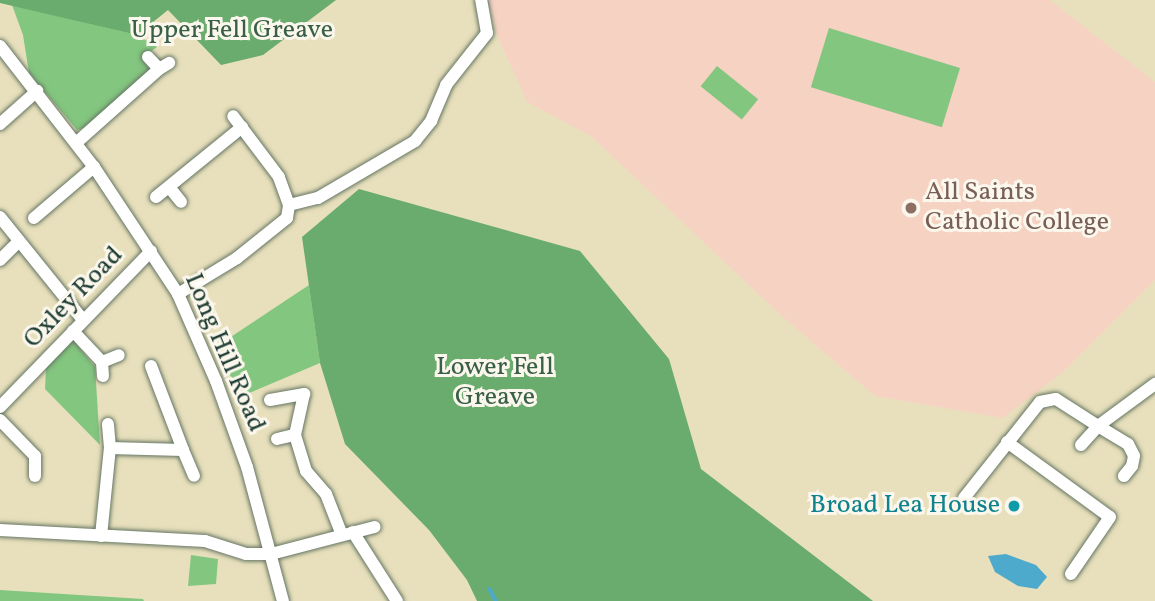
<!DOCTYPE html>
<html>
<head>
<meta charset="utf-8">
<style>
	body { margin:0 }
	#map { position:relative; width:1155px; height:601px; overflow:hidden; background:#e8e0bc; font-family:Vollkorn,serif }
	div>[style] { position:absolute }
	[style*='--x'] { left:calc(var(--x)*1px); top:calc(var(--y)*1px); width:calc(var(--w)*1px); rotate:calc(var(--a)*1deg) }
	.built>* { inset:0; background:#f6d2c3 }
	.green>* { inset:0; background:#83c67f; transform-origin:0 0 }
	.forest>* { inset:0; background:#6aab6e }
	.water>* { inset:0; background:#4eaacc }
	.stream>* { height:3.5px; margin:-1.75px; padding:0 1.75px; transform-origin:1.75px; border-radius:1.75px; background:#4eaacc }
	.roads { filter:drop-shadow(0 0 2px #657664) drop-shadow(0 0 2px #657664) }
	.minor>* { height:12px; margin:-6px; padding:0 6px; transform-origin:6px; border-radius:6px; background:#fff }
	.dots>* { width:19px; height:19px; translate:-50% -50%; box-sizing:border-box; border:4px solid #fbf7ec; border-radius:50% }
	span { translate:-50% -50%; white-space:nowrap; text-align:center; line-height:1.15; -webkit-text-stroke:6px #fbf7ec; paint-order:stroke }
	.park-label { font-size:26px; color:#385f47 }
	.education-label { font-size:26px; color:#785e54 }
	.left { translate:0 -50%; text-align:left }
	.street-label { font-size:26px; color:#1f3d34 }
	.culture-label { font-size:26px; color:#0d838f }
	.right { translate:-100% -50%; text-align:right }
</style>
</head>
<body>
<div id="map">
	<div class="built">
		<i style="clip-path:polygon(487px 0,1050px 0,1155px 82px,1155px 280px,1064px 371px,1003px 418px,875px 396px,785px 319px,591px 136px,527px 102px,497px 35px)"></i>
	</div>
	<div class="green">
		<i style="clip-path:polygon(12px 5px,137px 35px,157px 47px,143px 57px,154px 71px,84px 128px,77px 130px,29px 73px,23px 35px)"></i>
		<i style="left:829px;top:28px;width:137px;height:62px;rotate:17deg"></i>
		<i style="left:717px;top:66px;width:53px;height:26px;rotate:39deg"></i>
		<i style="clip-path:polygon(309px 285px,320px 363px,240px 397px,217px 346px)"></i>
		<i style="clip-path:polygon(73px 340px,95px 367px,100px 445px,45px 389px,46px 368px)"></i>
		<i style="clip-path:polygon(191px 555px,218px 559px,216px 584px,188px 586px)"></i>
		<i style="clip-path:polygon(0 590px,143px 599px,144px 601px,0 601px)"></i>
	</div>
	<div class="forest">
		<i style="clip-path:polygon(0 0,336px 0,263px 55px,221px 65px,168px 10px,137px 35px,0 3px)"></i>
		<i style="clip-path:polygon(359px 189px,580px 251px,669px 359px,701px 469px,873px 601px,477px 601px,467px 580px,429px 530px,345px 444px,320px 363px,302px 237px)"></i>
	</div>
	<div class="water">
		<i style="clip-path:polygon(1006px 554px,1036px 565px,1047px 577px,1037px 589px,1018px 586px,995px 572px,988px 556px)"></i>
	</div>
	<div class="stream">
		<i style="--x:490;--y:589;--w:13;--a:63"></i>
	</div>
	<div class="roads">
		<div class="minor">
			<i style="--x:0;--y:46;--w:153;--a:52.2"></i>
			<i style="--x:94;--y:167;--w:152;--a:56.5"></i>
			<i style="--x:178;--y:294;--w:95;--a:66.4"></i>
			<i style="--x:216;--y:381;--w:91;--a:70.2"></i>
			<i style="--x:247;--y:467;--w:139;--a:75"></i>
			<i style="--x:148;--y:57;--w:16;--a:47"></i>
			<i style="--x:0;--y:124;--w:50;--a:-41.7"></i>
			<i style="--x:76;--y:143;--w:111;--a:-41.7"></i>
			<i style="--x:159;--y:69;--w:12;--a:-31"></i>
			<i style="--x:169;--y:187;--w:19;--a:51"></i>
			<i style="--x:156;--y:197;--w:111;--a:-39.1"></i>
			<i style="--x:289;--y:205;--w:30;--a:-14"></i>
			<i style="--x:318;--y:198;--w:113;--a:-30.4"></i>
			<i style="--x:415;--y:141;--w:26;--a:-51"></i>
			<i style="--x:431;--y:121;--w:39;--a:-67"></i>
			<i style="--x:446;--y:85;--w:66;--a:-51.7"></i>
			<i style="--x:487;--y:33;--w:34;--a:-100"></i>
			<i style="--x:0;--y:217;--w:132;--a:51.1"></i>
			<i style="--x:34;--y:218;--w:79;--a:-40.4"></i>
			<i style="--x:0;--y:260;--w:27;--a:-45"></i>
			<i style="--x:178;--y:294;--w:69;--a:-31.4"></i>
			<i style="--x:237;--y:258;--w:64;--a:-38.7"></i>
			<i style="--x:287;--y:218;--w:13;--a:-81"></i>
			<i style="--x:289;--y:205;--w:30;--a:-110"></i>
			<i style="--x:279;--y:177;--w:76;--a:-127"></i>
			<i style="--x:73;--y:331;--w:42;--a:46.9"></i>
			<i style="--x:102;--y:362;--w:14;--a:86"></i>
			<i style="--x:102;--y:362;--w:18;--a:-22"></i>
			<i style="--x:151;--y:366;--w:90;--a:69.1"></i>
			<i style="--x:270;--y:400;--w:35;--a:-10"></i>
			<i style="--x:304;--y:394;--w:42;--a:102.4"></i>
			<i style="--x:295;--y:435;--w:38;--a:73"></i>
			<i style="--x:306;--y:471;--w:30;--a:49"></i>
			<i style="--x:326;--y:494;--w:44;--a:68.7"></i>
			<i style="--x:0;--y:407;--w:217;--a:-45.9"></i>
			<i style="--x:0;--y:420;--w:50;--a:45.8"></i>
			<i style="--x:35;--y:456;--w:20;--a:90"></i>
			<i style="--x:277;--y:439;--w:18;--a:-13"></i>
			<i style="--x:1007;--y:442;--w:127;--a:36.1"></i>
			<i style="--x:1110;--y:517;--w:69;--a:124.4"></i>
			<i style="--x:1081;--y:445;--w:25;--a:-48"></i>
			<i style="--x:1098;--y:426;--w:35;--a:31"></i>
			<i style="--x:1128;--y:444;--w:13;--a:63"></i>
			<i style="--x:1134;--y:456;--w:10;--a:101"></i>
			<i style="--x:1132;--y:466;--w:13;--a:129"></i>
			<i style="--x:110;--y:448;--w:73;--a:1.6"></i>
			<i style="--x:183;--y:450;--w:28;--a:67"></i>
			<i style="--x:964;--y:498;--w:122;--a:-51.6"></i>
			<i style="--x:1040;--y:402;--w:16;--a:-11"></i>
			<i style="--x:1056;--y:399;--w:50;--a:32.7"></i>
			<i style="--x:1098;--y:426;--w:71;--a:-36.4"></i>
			<i style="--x:0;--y:530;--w:205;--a:3.1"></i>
			<i style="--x:205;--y:541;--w:43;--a:17.6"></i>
			<i style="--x:246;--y:554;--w:25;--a:0"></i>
			<i style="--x:271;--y:554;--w:107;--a:-14.6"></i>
			<i style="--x:353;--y:532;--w:82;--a:57.5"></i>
			<i style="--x:101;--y:536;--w:88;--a:-84.2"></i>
			<i style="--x:110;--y:448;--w:24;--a:-95"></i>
		</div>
	</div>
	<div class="dots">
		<i style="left:911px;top:208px;background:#8d6e63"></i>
		<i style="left:1014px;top:506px;background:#0f9aa8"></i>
	</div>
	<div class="park-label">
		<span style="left:232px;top:31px">Upper Fell Greave</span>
		<span style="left:495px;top:383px">Lower Fell<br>Greave</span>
	</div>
	<div class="education-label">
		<span class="left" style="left:925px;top:208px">All Saints<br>Catholic College</span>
	</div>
	<div class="street-label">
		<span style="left:74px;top:298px;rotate:-46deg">Oxley Road</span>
		<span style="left:224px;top:353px;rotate:67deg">Long Hill Road</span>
	</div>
	<div class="culture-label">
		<span class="right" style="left:1000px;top:506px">Broad Lea House</span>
	</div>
</div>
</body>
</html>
